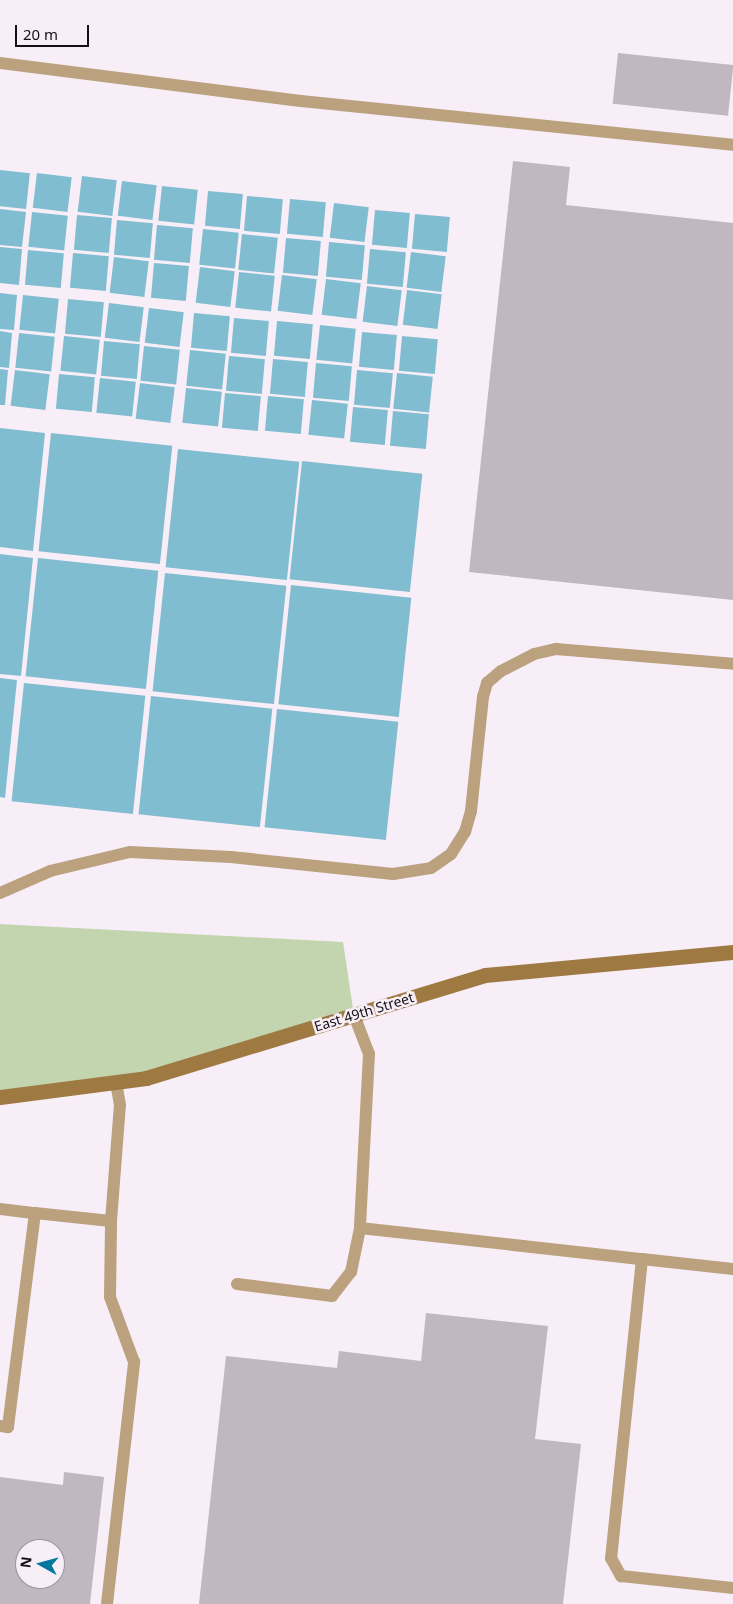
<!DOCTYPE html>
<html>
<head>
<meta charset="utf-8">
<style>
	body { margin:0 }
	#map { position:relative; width:733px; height:1604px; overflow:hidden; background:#f8eef8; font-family:"Noto Sans",sans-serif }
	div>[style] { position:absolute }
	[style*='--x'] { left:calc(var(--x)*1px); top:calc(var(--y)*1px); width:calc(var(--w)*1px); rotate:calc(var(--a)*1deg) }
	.green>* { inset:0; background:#c3d5ae }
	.water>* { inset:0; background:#81bdd0; transform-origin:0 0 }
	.building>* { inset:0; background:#c0b7c0; transform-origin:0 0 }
	.lane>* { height:12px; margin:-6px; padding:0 6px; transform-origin:6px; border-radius:6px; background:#bba17e }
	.secondary>* { height:15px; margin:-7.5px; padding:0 7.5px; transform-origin:7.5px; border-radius:7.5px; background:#9f7942 }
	span { translate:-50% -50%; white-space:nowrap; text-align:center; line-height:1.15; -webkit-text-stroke:5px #f8eef8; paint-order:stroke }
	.street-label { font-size:14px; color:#131013 }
	.north { position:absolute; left:15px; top:1539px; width:50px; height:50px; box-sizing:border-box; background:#f8eef8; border:1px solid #9c959c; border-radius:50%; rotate:277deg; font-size:14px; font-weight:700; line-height:20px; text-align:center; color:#131013 }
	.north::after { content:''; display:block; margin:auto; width:18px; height:22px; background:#01769f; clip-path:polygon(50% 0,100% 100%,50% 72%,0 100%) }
	.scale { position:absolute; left:15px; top:25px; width:74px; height:22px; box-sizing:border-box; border:2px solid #131013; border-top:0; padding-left:6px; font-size:15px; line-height:18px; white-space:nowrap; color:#131013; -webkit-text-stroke:4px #f8eef8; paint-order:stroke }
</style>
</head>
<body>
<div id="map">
	<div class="green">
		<i style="clip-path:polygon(0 924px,343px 942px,354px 1015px,146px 1078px,0 1097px)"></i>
	</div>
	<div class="water">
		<i style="left:0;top:170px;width:30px;height:36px;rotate:6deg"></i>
		<i style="left:37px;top:173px;width:35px;height:35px;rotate:7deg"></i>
		<i style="left:82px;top:176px;width:35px;height:36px;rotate:7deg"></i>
		<i style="left:122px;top:181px;width:35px;height:35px;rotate:7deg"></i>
		<i style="left:162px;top:186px;width:36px;height:35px;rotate:6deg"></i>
		<i style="left:208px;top:191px;width:35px;height:35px;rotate:5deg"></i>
		<i style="left:247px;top:196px;width:36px;height:35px;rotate:5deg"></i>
		<i style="left:290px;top:199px;width:36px;height:35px;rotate:5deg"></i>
		<i style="left:334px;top:203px;width:35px;height:35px;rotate:7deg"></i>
		<i style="clip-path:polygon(0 209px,26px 212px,22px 247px,0 245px)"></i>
		<i style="left:375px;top:210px;width:35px;height:35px;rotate:5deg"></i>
		<i style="left:32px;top:212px;width:36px;height:35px;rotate:6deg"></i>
		<i style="left:415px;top:214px;width:35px;height:35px;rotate:5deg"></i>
		<i style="left:77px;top:215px;width:35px;height:35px;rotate:5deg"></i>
		<i style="left:117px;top:220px;width:36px;height:35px;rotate:5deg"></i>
		<i style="left:157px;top:225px;width:36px;height:35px;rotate:5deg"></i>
		<i style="left:203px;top:229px;width:36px;height:36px;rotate:6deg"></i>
		<i style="left:242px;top:234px;width:36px;height:36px;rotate:6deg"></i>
		<i style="left:286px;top:238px;width:35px;height:35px;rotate:5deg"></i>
		<i style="left:329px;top:242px;width:36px;height:35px;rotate:5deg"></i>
		<i style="clip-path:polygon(0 247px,22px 249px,19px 285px,0 283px)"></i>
		<i style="left:370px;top:249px;width:36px;height:35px;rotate:5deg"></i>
		<i style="left:28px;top:250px;width:36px;height:35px;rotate:5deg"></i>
		<i style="left:411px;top:252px;width:35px;height:36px;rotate:7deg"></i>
		<i style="left:73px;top:253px;width:36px;height:35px;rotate:5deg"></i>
		<i style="left:114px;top:257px;width:35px;height:36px;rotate:7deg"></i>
		<i style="left:154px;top:263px;width:35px;height:35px;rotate:5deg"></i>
		<i style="left:200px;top:267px;width:35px;height:36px;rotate:7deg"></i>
		<i style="left:239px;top:272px;width:36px;height:36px;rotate:6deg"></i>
		<i style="left:282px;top:275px;width:35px;height:36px;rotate:7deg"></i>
		<i style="left:326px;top:279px;width:35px;height:36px;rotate:7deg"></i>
		<i style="left:367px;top:286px;width:35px;height:36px;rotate:7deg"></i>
		<i style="left:407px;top:290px;width:35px;height:35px;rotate:7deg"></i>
		<i style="clip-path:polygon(0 293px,17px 295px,14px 330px,0 329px)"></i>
		<i style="left:23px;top:295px;width:36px;height:35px;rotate:6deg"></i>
		<i style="left:68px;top:299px;width:36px;height:35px;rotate:5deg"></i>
		<i style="left:109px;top:303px;width:35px;height:35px;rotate:7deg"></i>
		<i style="left:149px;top:308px;width:35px;height:35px;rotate:7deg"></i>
		<i style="left:194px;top:313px;width:36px;height:35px;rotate:5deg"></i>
		<i style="left:234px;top:318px;width:35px;height:35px;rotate:5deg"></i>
		<i style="left:277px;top:321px;width:36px;height:35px;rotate:5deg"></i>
		<i style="left:320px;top:325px;width:36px;height:35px;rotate:6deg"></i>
		<i style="clip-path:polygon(0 331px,12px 333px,9px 368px,0 367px)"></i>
		<i style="left:362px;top:332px;width:35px;height:35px;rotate:5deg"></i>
		<i style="left:19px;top:333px;width:36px;height:35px;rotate:6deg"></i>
		<i style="left:64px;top:336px;width:36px;height:35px;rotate:6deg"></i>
		<i style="left:402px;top:336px;width:36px;height:35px;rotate:5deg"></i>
		<i style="left:104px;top:341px;width:36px;height:35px;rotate:5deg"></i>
		<i style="left:144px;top:346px;width:36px;height:35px;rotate:6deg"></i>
		<i style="left:190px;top:350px;width:36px;height:36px;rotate:6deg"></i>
		<i style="left:229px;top:356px;width:36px;height:35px;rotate:5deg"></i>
		<i style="left:273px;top:359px;width:35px;height:35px;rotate:5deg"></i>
		<i style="left:316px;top:363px;width:36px;height:35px;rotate:5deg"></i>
		<i style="clip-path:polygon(0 369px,8px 370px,5px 405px,0 405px)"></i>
		<i style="left:15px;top:370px;width:35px;height:36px;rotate:7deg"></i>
		<i style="left:357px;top:370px;width:36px;height:35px;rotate:5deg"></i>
		<i style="left:397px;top:373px;width:36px;height:36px;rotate:6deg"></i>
		<i style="left:59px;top:374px;width:36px;height:35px;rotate:5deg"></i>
		<i style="left:100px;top:378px;width:36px;height:35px;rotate:6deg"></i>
		<i style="left:140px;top:383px;width:35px;height:36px;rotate:7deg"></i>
		<i style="left:186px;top:388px;width:36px;height:35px;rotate:6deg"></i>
		<i style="left:225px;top:393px;width:36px;height:35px;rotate:5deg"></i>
		<i style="left:268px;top:396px;width:36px;height:35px;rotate:5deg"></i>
		<i style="left:312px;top:400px;width:36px;height:35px;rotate:6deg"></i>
		<i style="left:353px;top:407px;width:35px;height:35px;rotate:5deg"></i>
		<i style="left:393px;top:411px;width:36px;height:35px;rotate:5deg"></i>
		<i style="clip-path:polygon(0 428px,45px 433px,33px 551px,0 547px)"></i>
		<i style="left:51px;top:433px;width:122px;height:119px;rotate:6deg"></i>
		<i style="left:178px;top:449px;width:122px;height:119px;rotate:6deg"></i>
		<i style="left:302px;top:461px;width:121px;height:119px;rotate:6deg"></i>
		<i style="clip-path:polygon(0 554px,33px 558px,21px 676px,0 674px)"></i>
		<i style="left:38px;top:558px;width:121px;height:119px;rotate:6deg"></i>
		<i style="left:165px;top:573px;width:122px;height:119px;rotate:6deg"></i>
		<i style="left:291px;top:585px;width:121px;height:120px;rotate:6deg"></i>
		<i style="clip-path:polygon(0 678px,17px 680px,5px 798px,0 797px)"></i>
		<i style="left:24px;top:683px;width:122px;height:119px;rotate:6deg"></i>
		<i style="left:151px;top:696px;width:122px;height:119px;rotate:6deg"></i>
		<i style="left:277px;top:709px;width:122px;height:119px;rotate:6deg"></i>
	</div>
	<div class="building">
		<i style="left:618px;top:53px;width:116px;height:51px;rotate:6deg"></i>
		<i style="clip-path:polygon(513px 161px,570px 167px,566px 205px,733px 223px,733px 600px,469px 572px)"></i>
		<i style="clip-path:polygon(426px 1313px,548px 1326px,535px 1439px,581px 1444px,563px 1604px,199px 1604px,226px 1356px,337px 1368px,339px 1351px,421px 1361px)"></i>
		<i style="clip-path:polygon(evenodd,64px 1472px,104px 1477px,90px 1604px,0 1604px,0 1477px,63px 1485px,64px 1472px,25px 1549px,55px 1549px,55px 1579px,25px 1579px,25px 1549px)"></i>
	</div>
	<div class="lane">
		<i style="--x:0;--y:63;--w:303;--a:7.2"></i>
		<i style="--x:301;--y:101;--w:434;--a:5.8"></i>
		<i style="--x:0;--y:893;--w:55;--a:-23.7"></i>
		<i style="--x:50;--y:871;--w:82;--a:-13.4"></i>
		<i style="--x:130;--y:852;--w:101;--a:2.8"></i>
		<i style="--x:231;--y:857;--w:163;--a:6"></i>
		<i style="--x:393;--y:874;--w:38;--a:-9"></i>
		<i style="--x:431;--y:868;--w:24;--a:-35"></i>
		<i style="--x:451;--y:854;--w:26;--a:-58"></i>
		<i style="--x:465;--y:832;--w:22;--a:-74"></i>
		<i style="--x:471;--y:811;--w:115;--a:-84"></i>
		<i style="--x:483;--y:697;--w:15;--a:-74"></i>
		<i style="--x:487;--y:683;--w:18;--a:-41"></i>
		<i style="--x:501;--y:671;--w:37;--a:-27"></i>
		<i style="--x:534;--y:654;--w:23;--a:-13"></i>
		<i style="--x:556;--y:649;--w:178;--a:4.8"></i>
		<i style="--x:354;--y:1015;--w:42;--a:69"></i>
		<i style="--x:369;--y:1054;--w:174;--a:93"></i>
		<i style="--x:360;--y:1228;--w:284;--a:6.3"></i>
		<i style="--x:642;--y:1259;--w:301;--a:95.9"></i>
		<i style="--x:611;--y:1558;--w:21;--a:61"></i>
		<i style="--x:621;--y:1576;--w:113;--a:6.1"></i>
		<i style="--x:0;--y:1209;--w:35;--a:7"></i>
		<i style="--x:35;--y:1213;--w:216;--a:97.2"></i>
		<i style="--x:8;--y:1427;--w:8;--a:-173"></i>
		<i style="--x:35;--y:1213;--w:76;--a:6"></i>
		<i style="--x:111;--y:1221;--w:116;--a:-85.6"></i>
		<i style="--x:120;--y:1105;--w:23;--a:-100"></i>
		<i style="--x:642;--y:1259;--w:92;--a:6.3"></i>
		<i style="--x:237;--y:1284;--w:96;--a:7.2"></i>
		<i style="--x:332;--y:1296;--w:31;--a:-52"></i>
		<i style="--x:351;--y:1272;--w:45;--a:-78.4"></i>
		<i style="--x:107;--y:1604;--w:244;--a:-83.6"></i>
		<i style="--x:134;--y:1362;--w:69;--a:-110.3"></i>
		<i style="--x:110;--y:1297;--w:76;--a:-89.2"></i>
	</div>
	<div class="secondary">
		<i style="--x:0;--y:1097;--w:147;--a:-7.4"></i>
		<i style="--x:146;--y:1078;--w:354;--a:-16.9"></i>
		<i style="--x:485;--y:975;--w:249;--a:-5.3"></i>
	</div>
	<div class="street-label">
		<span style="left:364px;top:1012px;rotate:-17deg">East 49th Street</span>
	</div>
	<div class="north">N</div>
	<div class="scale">20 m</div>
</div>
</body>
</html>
